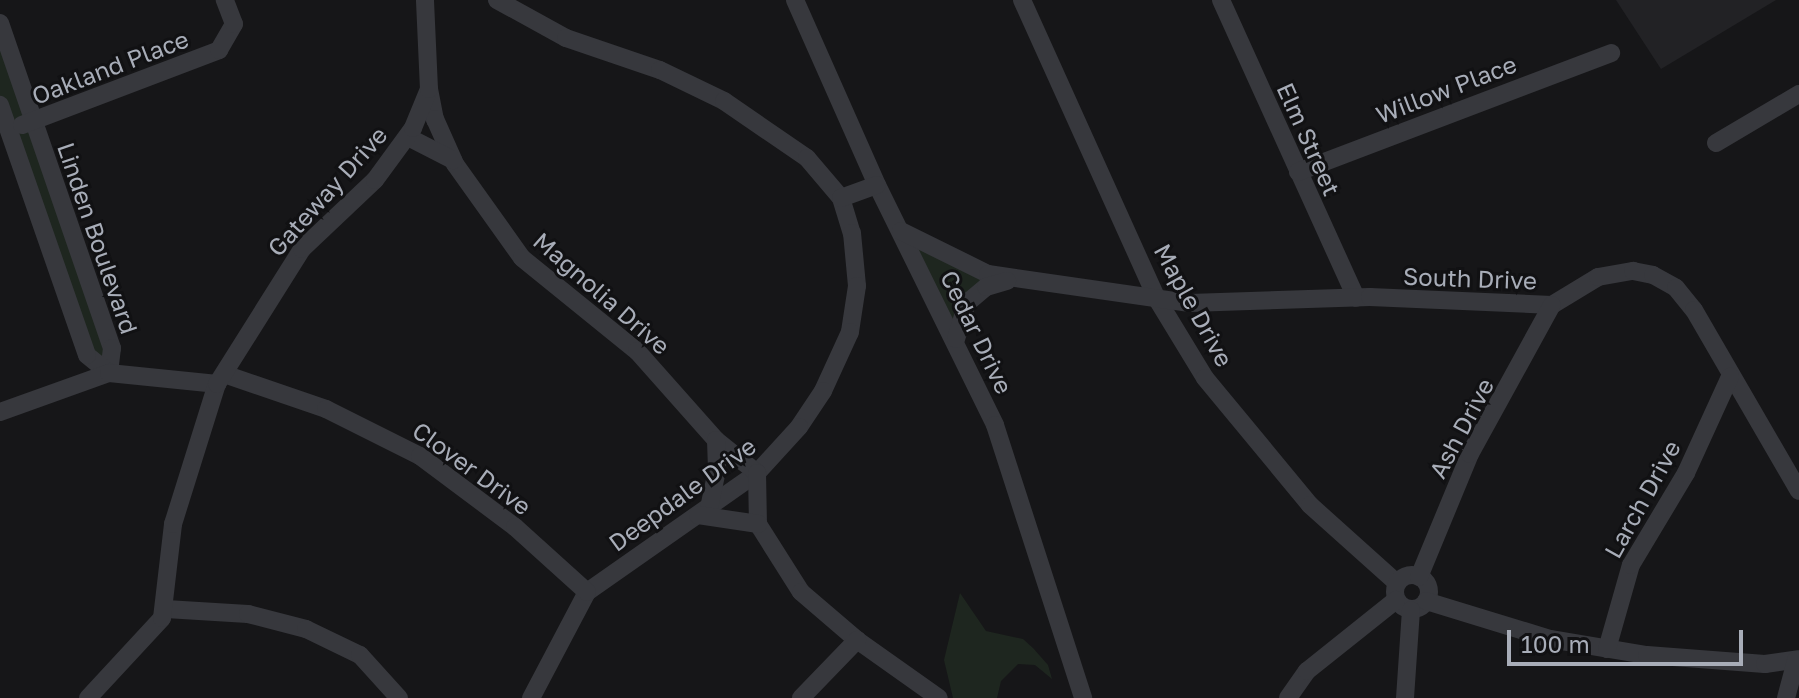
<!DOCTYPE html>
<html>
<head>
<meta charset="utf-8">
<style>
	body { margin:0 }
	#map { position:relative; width:1799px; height:698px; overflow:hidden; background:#161618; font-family:"Golos Text",sans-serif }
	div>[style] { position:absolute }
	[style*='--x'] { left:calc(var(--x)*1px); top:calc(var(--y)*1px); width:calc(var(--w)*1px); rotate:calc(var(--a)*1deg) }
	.built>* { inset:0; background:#222225 }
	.green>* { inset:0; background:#1e261f }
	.minor>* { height:18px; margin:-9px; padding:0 9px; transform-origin:9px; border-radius:9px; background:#37383d }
	.minor>.ring { margin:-9px; padding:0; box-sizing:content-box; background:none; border:18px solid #37383d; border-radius:50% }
	span { translate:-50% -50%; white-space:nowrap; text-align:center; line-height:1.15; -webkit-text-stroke:6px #111113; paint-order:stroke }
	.street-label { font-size:24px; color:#a8adb8 }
	.scale { position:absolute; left:1507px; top:630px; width:236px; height:36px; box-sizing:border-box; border:4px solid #a8adb8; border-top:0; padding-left:10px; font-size:24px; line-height:28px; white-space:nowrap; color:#a8adb8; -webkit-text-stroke:6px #111113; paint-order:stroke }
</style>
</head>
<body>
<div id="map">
	<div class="built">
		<i style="clip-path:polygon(1616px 0,1776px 0,1661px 69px)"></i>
	</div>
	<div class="green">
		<i style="clip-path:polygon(0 25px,74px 234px,109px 373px,87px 355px,0 105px)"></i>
		<i style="clip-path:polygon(908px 238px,1002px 280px,954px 328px)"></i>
		<i style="clip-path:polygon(960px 593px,986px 631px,1023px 639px,1033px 648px,1048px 665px,1052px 679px,1035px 665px,1018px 664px,1001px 681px,997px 698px,953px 698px,944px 660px)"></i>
	</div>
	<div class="minor">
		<i style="--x:497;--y:0;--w:79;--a:28.8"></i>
		<i style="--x:566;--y:38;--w:99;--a:18.8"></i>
		<i style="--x:660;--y:70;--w:71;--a:25.8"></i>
		<i style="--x:724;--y:101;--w:101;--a:34.5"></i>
		<i style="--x:807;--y:158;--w:52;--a:49.6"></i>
		<i style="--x:841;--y:198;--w:37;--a:73"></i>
		<i style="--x:852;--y:233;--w:53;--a:84.6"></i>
		<i style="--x:857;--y:286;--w:47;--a:98.7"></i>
		<i style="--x:850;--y:332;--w:65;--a:114.6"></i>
		<i style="--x:823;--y:391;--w:43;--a:123.7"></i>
		<i style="--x:799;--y:427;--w:62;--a:132.4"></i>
		<i style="--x:757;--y:473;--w:208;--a:145"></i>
		<i style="--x:587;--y:592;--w:120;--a:117.8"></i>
		<i style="--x:795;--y:0;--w:202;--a:66.1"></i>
		<i style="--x:877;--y:185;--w:267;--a:63.8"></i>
		<i style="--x:995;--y:425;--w:287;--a:72.1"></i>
		<i style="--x:1022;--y:0;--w:328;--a:65.7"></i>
		<i style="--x:1157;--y:299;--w:92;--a:58.7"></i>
		<i style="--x:1205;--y:378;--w:165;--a:50.4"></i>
		<i style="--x:1310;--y:505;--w:117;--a:41.9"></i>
		<i style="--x:1221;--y:0;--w:327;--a:65.6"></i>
		<i style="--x:0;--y:23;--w:344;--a:71"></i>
		<i style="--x:112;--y:348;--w:25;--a:97"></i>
		<i style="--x:109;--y:373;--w:28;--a:-141"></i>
		<i style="--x:87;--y:355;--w:265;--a:-109.2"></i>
		<i style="--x:429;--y:89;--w:31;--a:79"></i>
		<i style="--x:435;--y:119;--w:49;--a:66"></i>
		<i style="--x:455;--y:164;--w:115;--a:54.5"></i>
		<i style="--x:522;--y:258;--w:148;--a:39"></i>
		<i style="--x:637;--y:351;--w:119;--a:48.4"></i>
		<i style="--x:716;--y:440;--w:53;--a:38.8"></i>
		<i style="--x:757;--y:473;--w:51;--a:88.9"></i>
		<i style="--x:758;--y:524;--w:80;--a:57.7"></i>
		<i style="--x:801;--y:592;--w:74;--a:40.6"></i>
		<i style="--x:857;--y:640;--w:100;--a:35.3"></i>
		<i style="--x:22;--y:125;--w:211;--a:-20.8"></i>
		<i style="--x:219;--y:50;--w:30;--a:-60"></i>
		<i style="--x:234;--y:24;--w:26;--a:-111"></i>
		<i style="--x:408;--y:137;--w:51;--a:27.1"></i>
		<i style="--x:1716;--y:143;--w:96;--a:-30.6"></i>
		<i style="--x:1298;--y:172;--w:335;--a:-20.8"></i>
		<i style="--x:841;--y:198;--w:38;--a:-20"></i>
		<i style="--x:901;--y:231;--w:97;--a:26.3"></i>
		<i style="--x:988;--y:274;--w:204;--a:8.2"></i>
		<i style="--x:1190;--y:303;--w:180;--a:-1.9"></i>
		<i style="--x:1370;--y:297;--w:182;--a:2.5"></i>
		<i style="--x:1552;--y:305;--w:54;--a:-31.3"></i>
		<i style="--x:1598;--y:277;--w:36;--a:-10"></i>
		<i style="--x:1633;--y:271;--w:20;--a:11"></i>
		<i style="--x:1653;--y:275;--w:26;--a:29"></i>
		<i style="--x:1676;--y:288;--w:28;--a:51"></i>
		<i style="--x:1694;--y:310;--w:209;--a:59.9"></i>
		<i style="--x:956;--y:339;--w:38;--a:-73"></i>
		<i style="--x:967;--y:303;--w:25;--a:-40"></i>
		<i style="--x:986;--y:287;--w:22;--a:-16"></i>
		<i style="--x:224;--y:374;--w:108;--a:18.9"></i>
		<i style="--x:326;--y:409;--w:105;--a:26.6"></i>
		<i style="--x:420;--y:456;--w:119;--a:36.8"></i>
		<i style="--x:515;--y:527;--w:97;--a:42.1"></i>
		<i style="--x:0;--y:412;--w:116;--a:-19.7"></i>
		<i style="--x:109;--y:373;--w:109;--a:5.8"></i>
		<i style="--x:709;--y:508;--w:40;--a:-78"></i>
		<i style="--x:717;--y:469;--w:29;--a:-92"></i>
		<i style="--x:698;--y:515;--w:61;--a:8.5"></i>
		<i class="ring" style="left:1395px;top:575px;width:16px;height:16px"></i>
		<i style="--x:1419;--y:577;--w:133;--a:-67.5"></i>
		<i style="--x:1470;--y:454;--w:170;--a:-61.2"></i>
		<i style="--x:1426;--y:601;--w:130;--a:17"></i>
		<i style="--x:1550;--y:639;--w:98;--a:9.4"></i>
		<i style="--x:1647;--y:655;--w:118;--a:4.4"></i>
		<i style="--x:1765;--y:664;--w:34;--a:-8"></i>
		<i style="--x:166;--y:609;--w:82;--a:3.5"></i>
		<i style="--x:248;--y:614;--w:60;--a:14.5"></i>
		<i style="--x:306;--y:629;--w:60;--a:25.7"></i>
		<i style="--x:360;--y:655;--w:58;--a:47.8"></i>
		<i style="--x:1607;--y:649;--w:87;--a:-74.1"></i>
		<i style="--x:1631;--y:565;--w:107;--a:-59.1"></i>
		<i style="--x:1686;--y:473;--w:106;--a:-65.4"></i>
		<i style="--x:88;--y:698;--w:109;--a:-47.2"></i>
		<i style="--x:162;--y:618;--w:95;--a:-83.3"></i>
		<i style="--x:173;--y:524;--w:147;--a:-72.6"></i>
		<i style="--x:217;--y:384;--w:160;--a:-57.8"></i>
		<i style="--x:302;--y:249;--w:100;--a:-43.4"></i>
		<i style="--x:375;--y:180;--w:64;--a:-53.8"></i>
		<i style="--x:413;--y:128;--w:42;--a:-67.7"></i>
		<i style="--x:429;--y:89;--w:89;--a:-92.6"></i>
		<i style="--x:801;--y:698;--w:81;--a:-46"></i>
		<i style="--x:1288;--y:698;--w:33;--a:-55"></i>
		<i style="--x:1307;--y:671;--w:114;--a:-38.6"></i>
		<i style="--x:1405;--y:698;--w:88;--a:-86.1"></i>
		<i style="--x:1786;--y:698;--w:39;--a:-75"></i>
	</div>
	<div class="street-label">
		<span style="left:110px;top:67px;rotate:-21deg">Oakland Place</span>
		<span style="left:1446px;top:89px;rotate:-21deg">Willow Place</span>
		<span style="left:1309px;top:139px;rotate:66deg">Elm Street</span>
		<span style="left:327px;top:191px;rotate:-48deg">Gateway Drive</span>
		<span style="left:98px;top:238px;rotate:71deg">Linden Boulevard</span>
		<span style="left:1470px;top:278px;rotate:2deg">South Drive</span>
		<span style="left:602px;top:293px;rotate:41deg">Magnolia Drive</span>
		<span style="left:1194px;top:305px;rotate:61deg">Maple Drive</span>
		<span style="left:977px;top:332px;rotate:64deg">Cedar Drive</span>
		<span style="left:1461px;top:428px;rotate:-62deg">Ash Drive</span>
		<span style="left:472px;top:468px;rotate:36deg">Clover Drive</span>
		<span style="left:682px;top:494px;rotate:-36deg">Deepdale Drive</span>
		<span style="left:1642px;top:499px;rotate:-61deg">Larch Drive</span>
	</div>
	<div class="scale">100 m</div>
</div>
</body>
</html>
